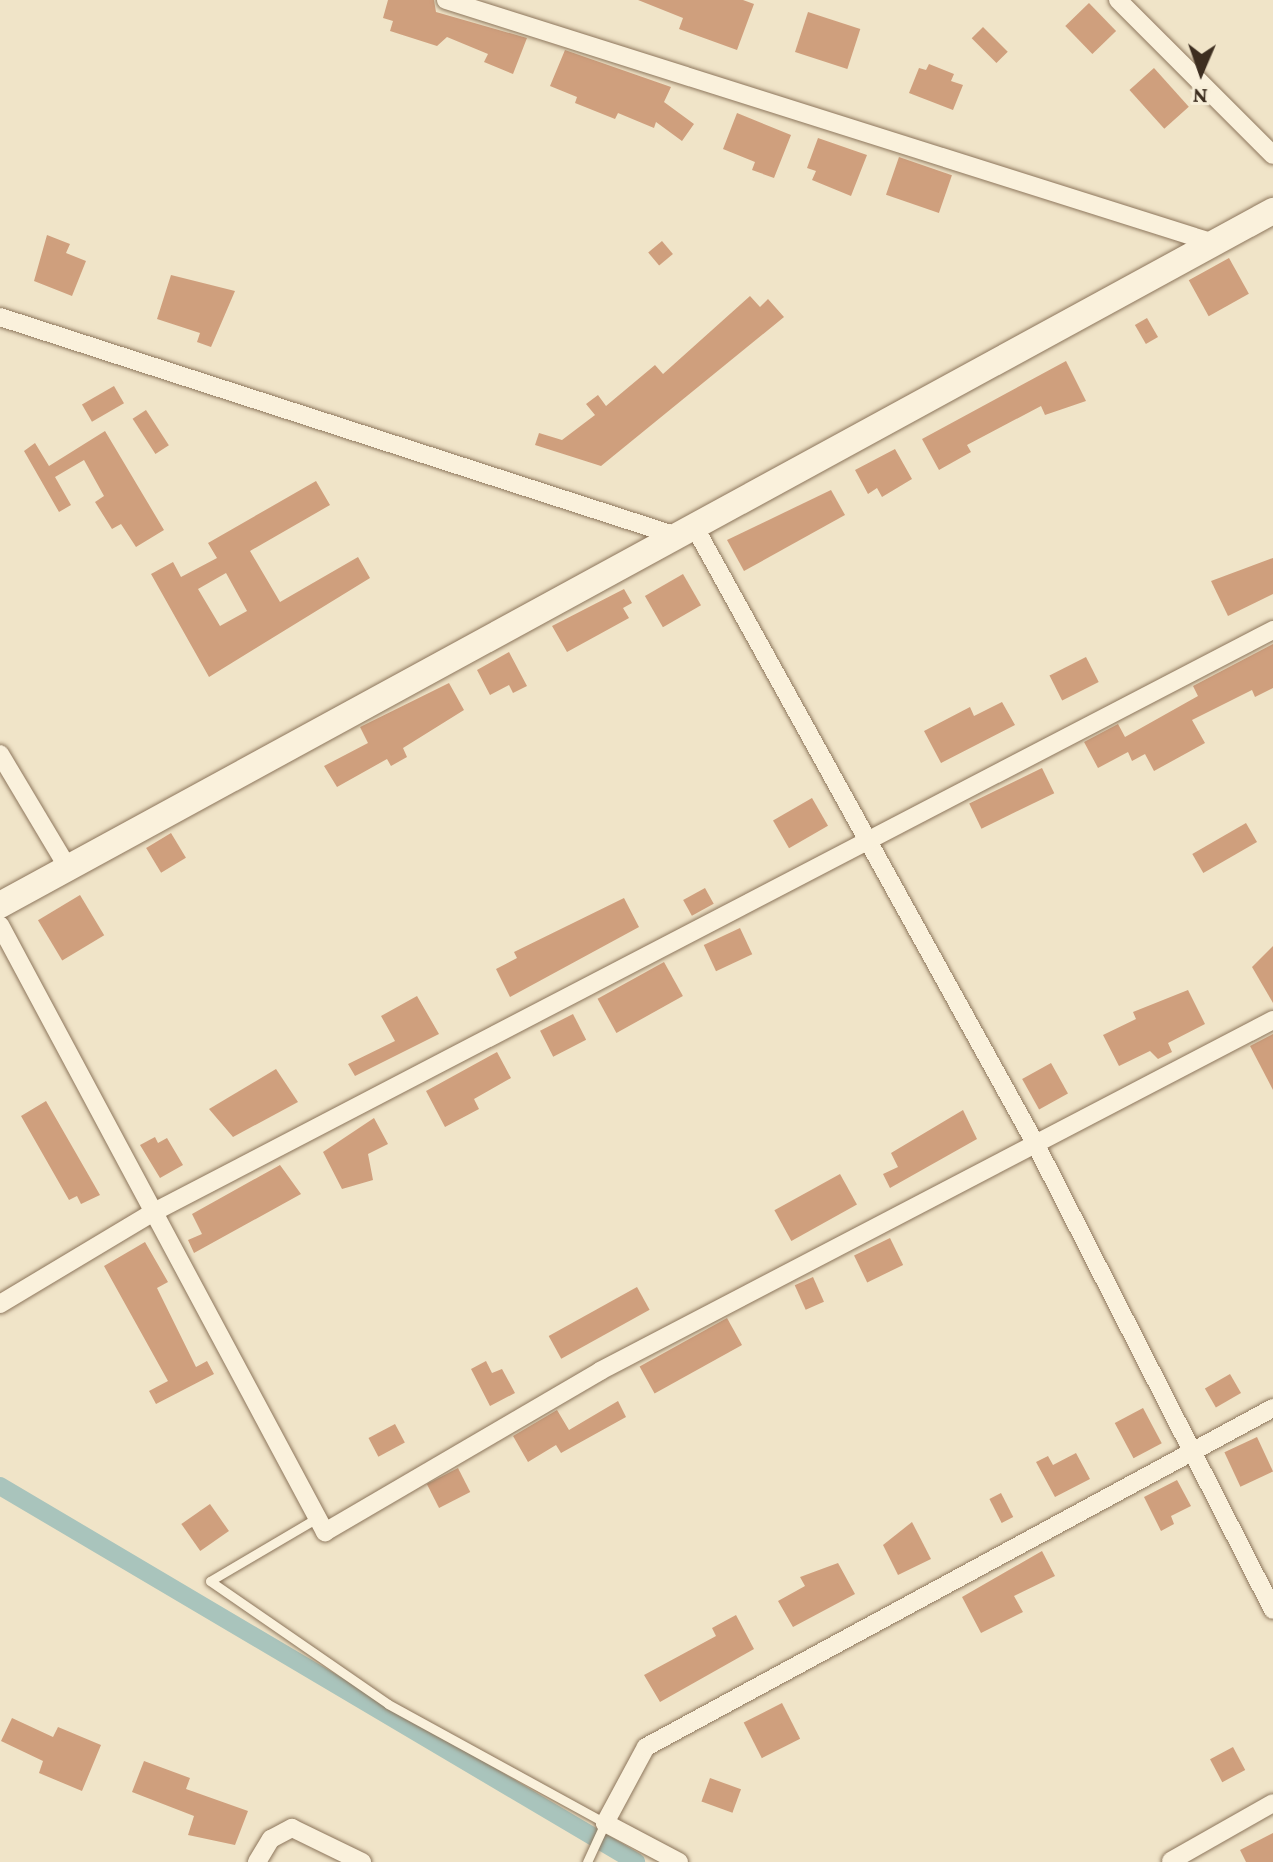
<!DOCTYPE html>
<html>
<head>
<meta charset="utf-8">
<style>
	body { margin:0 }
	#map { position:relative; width:1273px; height:1862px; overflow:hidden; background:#f0e4c8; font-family:"Crimson Pro",serif }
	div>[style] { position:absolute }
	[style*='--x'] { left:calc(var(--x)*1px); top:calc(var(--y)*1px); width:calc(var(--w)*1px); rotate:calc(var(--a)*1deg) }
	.canal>* { height:18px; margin:-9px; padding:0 9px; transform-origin:9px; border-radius:9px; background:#a9c4bc }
	.building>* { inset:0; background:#cf9f7d; transform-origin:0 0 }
	.roads { filter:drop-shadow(0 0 2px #8d765c) drop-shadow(0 0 2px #8d765c) }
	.lane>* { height:9px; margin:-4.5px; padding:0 4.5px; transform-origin:4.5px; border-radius:4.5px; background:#faf1dc }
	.street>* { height:18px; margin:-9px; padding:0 9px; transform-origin:9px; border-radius:9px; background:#faf1dc }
	.secondary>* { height:26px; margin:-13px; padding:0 13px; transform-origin:13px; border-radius:13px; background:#faf1dc }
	span { translate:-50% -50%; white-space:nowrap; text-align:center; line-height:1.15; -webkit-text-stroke:6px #f7eed8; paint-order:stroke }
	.north { position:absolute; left:1161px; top:32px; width:80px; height:80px; -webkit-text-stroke:6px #f7eed8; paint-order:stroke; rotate:182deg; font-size:22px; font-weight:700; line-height:32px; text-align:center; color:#3d2e20 }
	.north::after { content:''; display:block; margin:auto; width:28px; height:36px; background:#3d2e20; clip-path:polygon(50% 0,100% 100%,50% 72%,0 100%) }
</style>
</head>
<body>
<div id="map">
	<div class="canal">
		<i style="--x:0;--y:1486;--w:739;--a:30.59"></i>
	</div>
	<div class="building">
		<i style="clip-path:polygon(388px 0,434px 0,436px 12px,527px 38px,513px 74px,484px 62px,488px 54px,447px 37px,437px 46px,390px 31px,393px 21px,383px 18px)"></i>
		<i style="clip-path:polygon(638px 0,743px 0,754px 4px,737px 50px,679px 29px,683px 18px)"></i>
		<i style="left:1089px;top:3px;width:39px;height:33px;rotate:46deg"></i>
		<i style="left:808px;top:12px;width:55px;height:42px;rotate:18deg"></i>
		<i style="left:983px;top:27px;width:35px;height:16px;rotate:45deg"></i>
		<i style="clip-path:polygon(565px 50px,671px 87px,664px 102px,694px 124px,682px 141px,656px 122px,654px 128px,618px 113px,615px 119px,575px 103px,577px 97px,550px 86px)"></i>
		<i style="clip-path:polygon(929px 64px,954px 74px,951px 81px,963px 85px,953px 110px,909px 93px,919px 68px,926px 70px)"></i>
		<i style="left:1154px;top:68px;width:52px;height:33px;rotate:48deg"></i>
		<i style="clip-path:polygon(737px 113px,791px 135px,774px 178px,752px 170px,755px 162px,723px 149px)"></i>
		<i style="clip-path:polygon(818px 138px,867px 155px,851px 196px,812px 180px,816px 171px,807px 168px)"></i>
		<i style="left:899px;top:157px;width:56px;height:40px;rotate:19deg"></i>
		<i style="clip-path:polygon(47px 235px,70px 244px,66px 253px,86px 261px,72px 296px,34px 281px)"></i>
		<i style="left:662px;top:241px;width:17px;height:18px;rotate:50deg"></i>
		<i style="left:1229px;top:258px;width:41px;height:46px;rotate:61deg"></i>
		<i style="clip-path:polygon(171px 275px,235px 291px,211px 347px,197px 342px,200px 333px,157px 319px)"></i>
		<i style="clip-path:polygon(750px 296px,760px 307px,768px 299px,784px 317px,601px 466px,535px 445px,539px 433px,562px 440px,595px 415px,586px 404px,598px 395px,606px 406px,655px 365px,663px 374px)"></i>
		<i style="left:1147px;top:318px;width:22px;height:14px;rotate:60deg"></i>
		<i style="clip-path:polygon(1066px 361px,1086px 401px,1045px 415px,1041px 406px,967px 445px,971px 452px,939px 470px,922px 439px)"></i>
		<i style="left:114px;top:386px;width:20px;height:37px;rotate:60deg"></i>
		<i style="left:146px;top:410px;width:42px;height:16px;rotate:57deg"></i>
		<i style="clip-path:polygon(105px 431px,164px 530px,136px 547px,121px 524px,112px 529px,95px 502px,104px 496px,84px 460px,55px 477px,71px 505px,59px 512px,24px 451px,35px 443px,49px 466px)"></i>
		<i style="clip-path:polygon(895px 449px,912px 479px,882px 497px,877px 488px,868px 494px,855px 470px)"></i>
		<i style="clip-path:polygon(evenodd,316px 481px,330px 505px,250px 551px,280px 602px,358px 557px,370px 578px,209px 677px,151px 574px,173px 562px,181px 577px,217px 558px,208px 543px,316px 481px,226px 573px,247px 611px,220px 626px,198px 589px,226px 573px)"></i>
		<i style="clip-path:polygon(831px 490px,845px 515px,744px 571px,727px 540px)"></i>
		<i style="clip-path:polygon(1273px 558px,1273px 594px,1228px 616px,1211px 581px)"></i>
		<i style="left:683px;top:574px;width:36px;height:44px;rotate:60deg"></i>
		<i style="clip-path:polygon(624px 589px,632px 603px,623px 608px,629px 618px,567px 652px,552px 626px)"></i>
		<i style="clip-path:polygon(1273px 644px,1273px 688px,1255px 697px,1252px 690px,1192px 720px,1205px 743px,1154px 771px,1145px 754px,1132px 761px,1128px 752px,1098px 768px,1084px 742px,1118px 724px,1125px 737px,1198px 696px,1193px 686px)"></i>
		<i style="clip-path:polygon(509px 652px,527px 686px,513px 693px,509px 685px,490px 695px,477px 670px)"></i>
		<i style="left:1086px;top:657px;width:28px;height:41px;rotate:63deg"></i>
		<i style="clip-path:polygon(449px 683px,464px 710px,403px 748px,407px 757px,391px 766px,387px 759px,337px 787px,324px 766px,368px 743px,360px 727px)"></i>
		<i style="clip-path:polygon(1002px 702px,1015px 725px,941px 763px,924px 731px,970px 707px,974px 716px)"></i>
		<i style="left:1042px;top:768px;width:28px;height:81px;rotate:64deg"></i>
		<i style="left:812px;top:798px;width:32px;height:45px;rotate:60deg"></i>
		<i style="left:1246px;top:823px;width:22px;height:62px;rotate:60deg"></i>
		<i style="left:171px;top:833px;width:29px;height:29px;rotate:59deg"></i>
		<i style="left:705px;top:888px;width:18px;height:25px;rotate:61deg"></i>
		<i style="left:80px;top:895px;width:47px;height:49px;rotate:59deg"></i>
		<i style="clip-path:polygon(624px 898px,639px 927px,510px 997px,496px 969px,517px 958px,514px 952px)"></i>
		<i style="left:740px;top:928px;width:29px;height:40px;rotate:65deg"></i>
		<i style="clip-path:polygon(1273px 946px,1273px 1003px,1252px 967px)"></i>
		<i style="left:664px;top:962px;width:39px;height:76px;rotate:61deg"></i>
		<i style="clip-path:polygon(1188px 990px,1205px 1024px,1168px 1043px,1172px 1052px,1158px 1059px,1150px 1051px,1119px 1066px,1103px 1035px,1136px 1019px,1133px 1012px)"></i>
		<i style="clip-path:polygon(417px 996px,439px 1034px,355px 1076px,348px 1064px,395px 1041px,381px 1016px)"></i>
		<i style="left:573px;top:1014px;width:29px;height:37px;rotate:63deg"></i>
		<i style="clip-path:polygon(1273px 1034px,1273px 1090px,1250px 1046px)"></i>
		<i style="clip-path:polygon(497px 1052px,511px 1078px,474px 1099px,479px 1109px,445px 1127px,426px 1091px)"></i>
		<i style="left:1051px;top:1063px;width:35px;height:33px;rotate:61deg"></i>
		<i style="clip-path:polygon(276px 1069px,298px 1102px,233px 1137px,209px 1109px)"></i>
		<i style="clip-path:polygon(46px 1101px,100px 1195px,81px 1204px,77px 1196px,69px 1200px,21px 1116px)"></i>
		<i style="clip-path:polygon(963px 1110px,977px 1139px,890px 1188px,883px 1174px,898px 1167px,891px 1153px)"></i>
		<i style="clip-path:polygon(374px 1118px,388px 1144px,368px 1154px,373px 1180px,342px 1189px,323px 1152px)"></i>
		<i style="clip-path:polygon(155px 1137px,158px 1143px,167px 1138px,183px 1165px,160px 1178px,140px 1145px)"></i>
		<i style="clip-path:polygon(280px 1165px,301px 1194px,194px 1253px,188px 1240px,202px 1234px,192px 1214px)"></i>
		<i style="left:840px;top:1174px;width:35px;height:75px;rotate:61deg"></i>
		<i style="left:890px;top:1238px;width:30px;height:40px;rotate:64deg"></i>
		<i style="clip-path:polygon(145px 1242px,168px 1282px,157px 1288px,196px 1367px,207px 1361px,214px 1374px,156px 1404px,149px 1391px,168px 1381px,104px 1266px)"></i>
		<i style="left:813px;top:1277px;width:27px;height:20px;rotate:66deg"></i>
		<i style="left:637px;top:1287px;width:26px;height:101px;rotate:61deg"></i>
		<i style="left:727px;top:1318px;width:31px;height:100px;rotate:61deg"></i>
		<i style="clip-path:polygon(486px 1361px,492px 1373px,502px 1369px,515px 1393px,490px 1406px,471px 1369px)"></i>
		<i style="left:1230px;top:1374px;width:22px;height:29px;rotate:60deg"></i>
		<i style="clip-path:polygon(618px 1401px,626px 1417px,561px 1453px,556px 1445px,528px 1462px,513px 1436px,557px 1410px,569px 1430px)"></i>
		<i style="left:1143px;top:1408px;width:40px;height:32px;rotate:62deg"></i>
		<i style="left:395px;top:1424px;width:21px;height:30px;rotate:62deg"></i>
		<i style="left:1257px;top:1437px;width:38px;height:36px;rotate:65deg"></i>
		<i style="clip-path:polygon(1076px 1453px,1090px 1479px,1055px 1497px,1036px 1462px,1048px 1456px,1053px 1465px)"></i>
		<i style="left:458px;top:1468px;width:27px;height:35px;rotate:63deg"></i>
		<i style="clip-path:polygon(1177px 1480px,1191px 1506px,1171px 1516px,1174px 1524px,1161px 1531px,1144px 1497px)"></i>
		<i style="left:1001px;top:1493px;width:27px;height:13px;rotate:63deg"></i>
		<i style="left:210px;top:1504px;width:33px;height:35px;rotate:55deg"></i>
		<i style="clip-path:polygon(912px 1522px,931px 1559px,898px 1575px,883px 1545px)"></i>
		<i style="clip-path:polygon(1042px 1551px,1055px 1576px,1014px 1596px,1023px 1612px,981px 1633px,962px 1597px)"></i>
		<i style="clip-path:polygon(838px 1563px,855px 1594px,793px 1627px,778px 1601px,805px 1586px,800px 1577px)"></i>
		<i style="clip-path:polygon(736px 1615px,754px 1649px,660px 1702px,644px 1675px,716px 1636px,712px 1628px)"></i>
		<i style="left:782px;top:1703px;width:40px;height:43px;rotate:63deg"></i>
		<i style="clip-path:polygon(12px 1718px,53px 1737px,58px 1727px,101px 1745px,82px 1791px,39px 1773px,43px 1761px,1px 1741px)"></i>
		<i style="left:1233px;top:1747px;width:26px;height:26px;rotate:62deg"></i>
		<i style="clip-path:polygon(144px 1761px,190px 1778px,186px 1789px,248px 1811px,235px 1845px,188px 1835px,194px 1816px,132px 1792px)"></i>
		<i style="left:710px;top:1778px;width:33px;height:25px;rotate:20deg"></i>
		<i style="clip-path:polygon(1273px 1833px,1273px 1862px,1246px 1862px,1240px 1850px)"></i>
	</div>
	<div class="roads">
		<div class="lane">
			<i style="--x:317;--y:1518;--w:124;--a:149.5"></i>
			<i style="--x:210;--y:1581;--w:216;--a:34.6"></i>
			<i style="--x:388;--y:1704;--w:247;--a:28.7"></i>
			<i style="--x:605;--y:1823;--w:43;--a:114.8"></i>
		</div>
		<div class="street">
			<i style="--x:446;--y:0;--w:806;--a:17.56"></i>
			<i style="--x:1118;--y:0;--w:219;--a:45"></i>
			<i style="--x:0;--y:317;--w:712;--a:17.93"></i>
			<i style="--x:694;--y:526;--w:705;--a:61.07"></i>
			<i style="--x:1035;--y:1143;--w:524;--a:62.99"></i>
			<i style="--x:0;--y:754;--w:133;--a:59.2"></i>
			<i style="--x:0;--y:925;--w:689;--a:61.83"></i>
			<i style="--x:325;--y:1532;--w:319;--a:-30.3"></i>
			<i style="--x:600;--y:1371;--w:759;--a:-27.54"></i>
			<i style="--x:0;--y:1304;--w:179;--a:-30.9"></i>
			<i style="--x:154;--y:1212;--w:1261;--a:-27.48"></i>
			<i style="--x:1171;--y:1861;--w:117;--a:-29.6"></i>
			<i style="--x:257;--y:1862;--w:27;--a:-59"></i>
			<i style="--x:271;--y:1839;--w:24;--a:-28"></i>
			<i style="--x:292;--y:1828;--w:78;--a:25.9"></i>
			<i style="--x:679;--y:1862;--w:84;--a:-152.2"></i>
			<i style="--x:605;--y:1823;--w:86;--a:-61.7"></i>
			<i style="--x:646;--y:1747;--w:713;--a:-28.4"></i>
		</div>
		<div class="secondary">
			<i style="--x:0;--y:905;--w:1450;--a:-28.6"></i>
		</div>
	</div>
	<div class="north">N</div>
</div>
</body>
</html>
